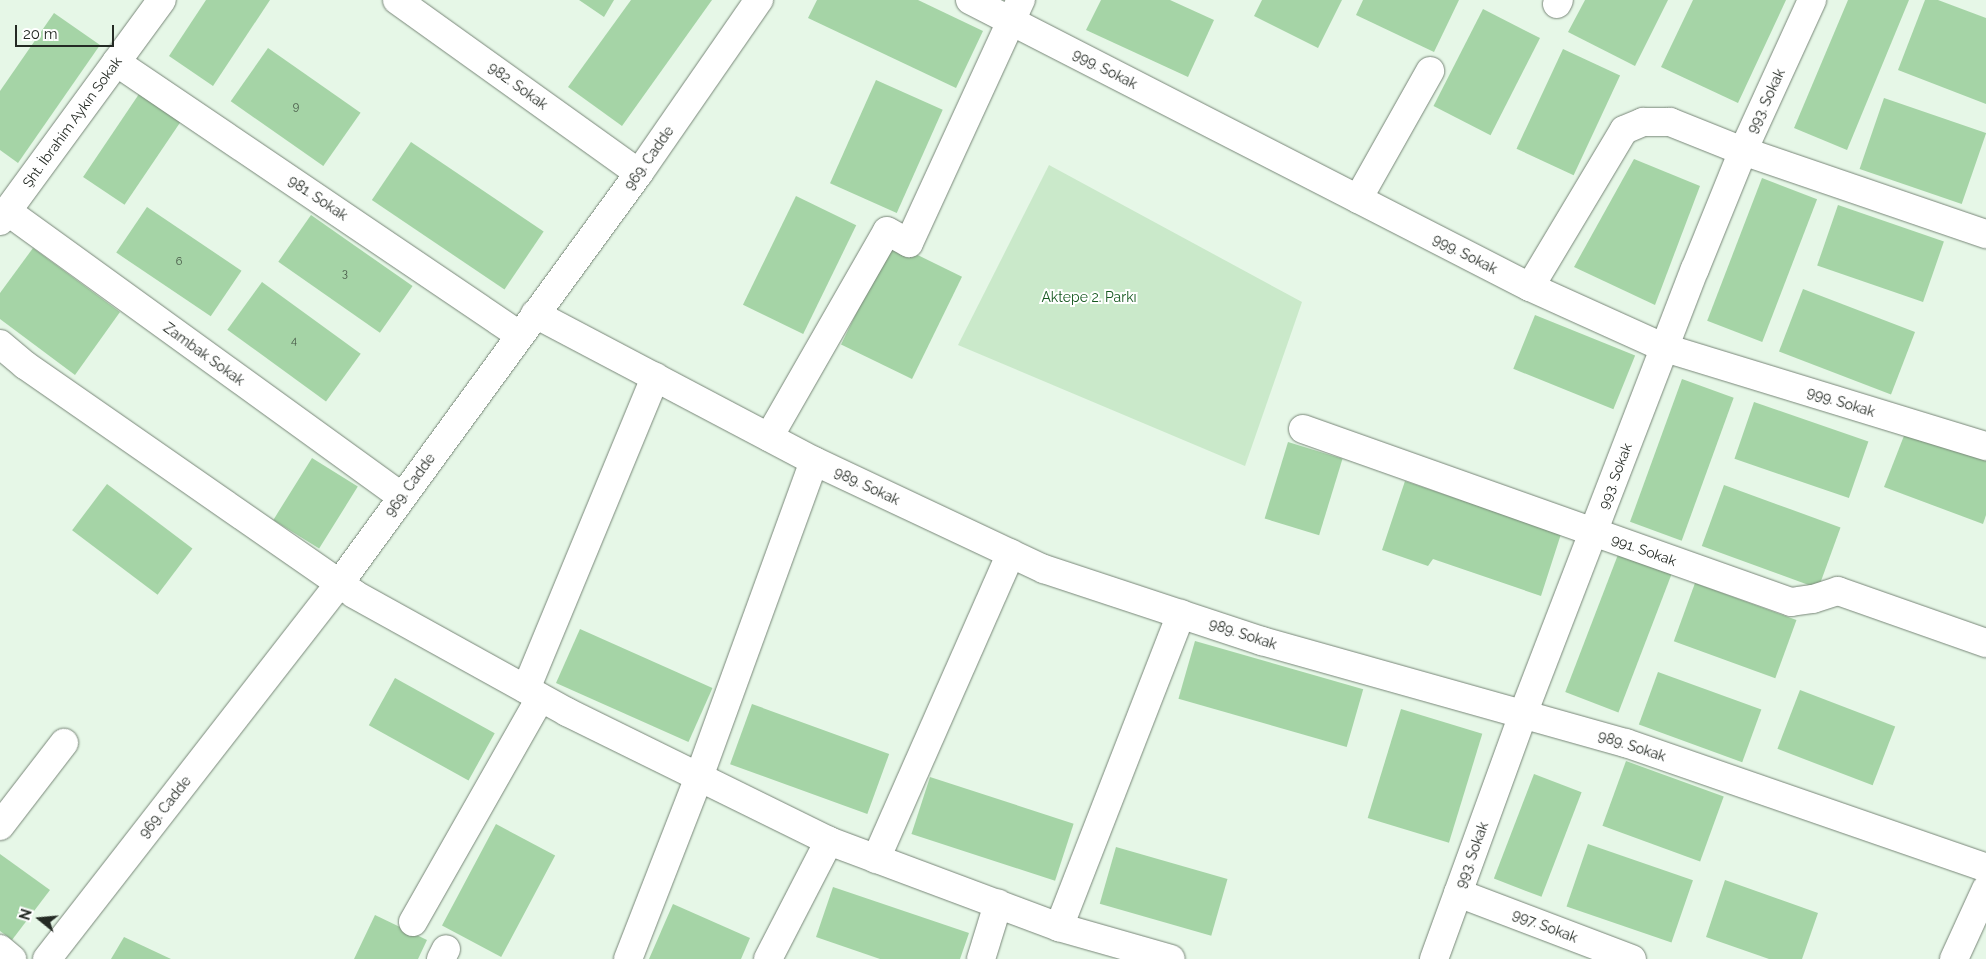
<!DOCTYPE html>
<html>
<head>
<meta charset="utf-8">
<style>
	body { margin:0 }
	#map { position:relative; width:1986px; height:959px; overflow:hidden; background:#e6f7e7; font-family:Raleway,sans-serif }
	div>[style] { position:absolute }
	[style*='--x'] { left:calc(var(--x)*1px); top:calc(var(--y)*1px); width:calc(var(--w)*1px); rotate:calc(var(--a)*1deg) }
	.green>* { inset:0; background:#cae9ca }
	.building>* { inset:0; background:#a5d4a6; transform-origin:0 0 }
	.roads { filter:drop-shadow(0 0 1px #788678) drop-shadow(0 0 1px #788678) }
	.minor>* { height:28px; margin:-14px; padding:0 14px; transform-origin:14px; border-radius:14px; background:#fff }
	.tertiary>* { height:28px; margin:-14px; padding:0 14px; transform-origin:14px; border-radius:14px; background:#fff }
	span { translate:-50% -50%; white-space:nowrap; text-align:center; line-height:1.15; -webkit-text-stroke:4px #fff; paint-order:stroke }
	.number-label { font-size:11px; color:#445444 }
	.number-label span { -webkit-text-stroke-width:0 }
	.street-label { font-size:14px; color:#242a24 }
	.park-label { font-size:14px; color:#14571e }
	.north { position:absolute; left:15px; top:894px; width:50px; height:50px; -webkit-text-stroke:4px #fff; paint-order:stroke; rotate:287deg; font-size:14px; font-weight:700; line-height:20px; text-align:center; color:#242a24 }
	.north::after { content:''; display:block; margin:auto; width:18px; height:22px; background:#242a24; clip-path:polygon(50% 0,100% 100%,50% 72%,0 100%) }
	.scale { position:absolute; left:15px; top:25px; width:99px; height:22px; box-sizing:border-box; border:2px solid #242a24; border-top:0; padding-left:6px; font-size:15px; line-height:18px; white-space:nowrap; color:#242a24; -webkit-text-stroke:4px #fff; paint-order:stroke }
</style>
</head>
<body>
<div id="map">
	<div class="green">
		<i style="clip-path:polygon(1049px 165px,1302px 302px,1245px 466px,958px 345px)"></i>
	</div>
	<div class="building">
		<i style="clip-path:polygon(206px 0,270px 0,213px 86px,169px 56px)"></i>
		<i style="clip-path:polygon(579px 0,614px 0,604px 17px)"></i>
		<i style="clip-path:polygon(631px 0,712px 0,622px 126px,568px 87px)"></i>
		<i style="clip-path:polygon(817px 0,918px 0,983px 31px,956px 88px,808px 18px)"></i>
		<i style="clip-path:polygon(1101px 0,1170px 0,1214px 20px,1188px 77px,1086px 30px)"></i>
		<i style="clip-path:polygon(1262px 0,1342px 0,1318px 48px,1254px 16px)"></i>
		<i style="clip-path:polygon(1363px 0,1459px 0,1434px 52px,1356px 15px)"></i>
		<i style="clip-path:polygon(1585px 0,1668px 0,1635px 66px,1568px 32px)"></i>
		<i style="clip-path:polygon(1693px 0,1786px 0,1738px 103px,1661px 67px)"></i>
		<i style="clip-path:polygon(1848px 0,1909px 0,1847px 150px,1794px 128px)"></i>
		<i style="clip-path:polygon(1925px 0,1938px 0,1986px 18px,1986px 104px,1898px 70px)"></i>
		<i style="left:1483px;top:9px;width:64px;height:109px;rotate:27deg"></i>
		<i style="clip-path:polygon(54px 13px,100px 45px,18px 163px,0 150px,0 91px)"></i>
		<i style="left:268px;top:48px;width:113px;height:65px;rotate:35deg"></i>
		<i style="left:1563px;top:49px;width:63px;height:110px;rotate:25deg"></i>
		<i style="left:876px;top:80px;width:73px;height:113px;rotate:24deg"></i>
		<i style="left:139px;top:94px;width:50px;height:100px;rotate:34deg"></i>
		<i style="left:1884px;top:98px;width:108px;height:75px;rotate:19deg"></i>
		<i style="left:411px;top:142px;width:160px;height:70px;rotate:34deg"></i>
		<i style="clip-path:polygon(1634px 159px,1700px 186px,1655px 305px,1574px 267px)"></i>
		<i style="left:1762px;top:178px;width:59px;height:153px;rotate:21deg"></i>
		<i style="left:796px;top:196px;width:67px;height:121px;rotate:26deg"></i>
		<i style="left:1838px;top:205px;width:112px;height:64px;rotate:19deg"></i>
		<i style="left:147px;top:207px;width:114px;height:55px;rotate:34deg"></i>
		<i style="left:311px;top:215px;width:124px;height:57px;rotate:35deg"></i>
		<i style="left:891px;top:242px;width:79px;height:114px;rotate:26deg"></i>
		<i style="clip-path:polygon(33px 248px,120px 312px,75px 375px,0 319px,0 293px)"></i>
		<i style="left:262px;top:282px;width:122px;height:59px;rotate:36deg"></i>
		<i style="left:1803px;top:289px;width:120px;height:67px;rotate:21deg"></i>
		<i style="left:1535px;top:315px;width:108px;height:58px;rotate:22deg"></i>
		<i style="left:1682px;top:379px;width:55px;height:152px;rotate:20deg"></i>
		<i style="left:1754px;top:402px;width:121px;height:60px;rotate:19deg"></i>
		<i style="clip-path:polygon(1907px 428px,1986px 457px,1986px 515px,1983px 524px,1884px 487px)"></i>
		<i style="left:1288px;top:442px;width:57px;height:80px;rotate:17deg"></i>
		<i style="left:312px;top:458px;width:54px;height:73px;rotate:32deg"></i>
		<i style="clip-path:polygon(1405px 481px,1561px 534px,1541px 596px,1433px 559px,1428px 566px,1382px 550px)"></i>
		<i style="left:107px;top:484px;width:107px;height:58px;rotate:37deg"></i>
		<i style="left:1724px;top:485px;width:124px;height:65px;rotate:20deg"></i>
		<i style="left:1619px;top:552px;width:57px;height:150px;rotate:21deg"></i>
		<i style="left:1695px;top:583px;width:108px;height:62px;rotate:20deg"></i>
		<i style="left:580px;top:629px;width:145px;height:59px;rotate:24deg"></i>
		<i style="left:1195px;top:641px;width:175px;height:60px;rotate:16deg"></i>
		<i style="left:1658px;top:672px;width:110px;height:56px;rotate:20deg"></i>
		<i style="left:395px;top:678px;width:114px;height:54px;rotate:29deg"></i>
		<i style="left:1800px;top:690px;width:102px;height:63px;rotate:21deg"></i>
		<i style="left:752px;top:704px;width:146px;height:64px;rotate:20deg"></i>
		<i style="left:1401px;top:709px;width:85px;height:114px;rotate:17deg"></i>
		<i style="left:1626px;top:761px;width:104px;height:69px;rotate:20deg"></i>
		<i style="left:1534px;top:774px;width:51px;height:112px;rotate:21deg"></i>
		<i style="left:930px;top:777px;width:151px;height:60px;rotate:18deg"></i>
		<i style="left:496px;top:824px;width:67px;height:115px;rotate:28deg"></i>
		<i style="left:1588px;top:844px;width:111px;height:66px;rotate:19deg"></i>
		<i style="left:1116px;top:847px;width:116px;height:59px;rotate:16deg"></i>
		<i style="clip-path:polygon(0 854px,50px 890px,12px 940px,0 931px)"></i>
		<i style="clip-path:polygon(1725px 880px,1818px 913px,1802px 959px,1769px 959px,1706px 937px)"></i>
		<i style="clip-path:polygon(833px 887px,969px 933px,960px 959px,880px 959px,816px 937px)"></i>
		<i style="clip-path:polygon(673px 904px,750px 938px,741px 959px,649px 959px)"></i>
		<i style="clip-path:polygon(375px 915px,427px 940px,418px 959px,354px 959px)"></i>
		<i style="clip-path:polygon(124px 937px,171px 959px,111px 959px)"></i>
	</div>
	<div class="roads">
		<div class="minor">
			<i style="--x:397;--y:0;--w:297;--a:35.6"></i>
			<i style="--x:970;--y:0;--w:629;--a:27.14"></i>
			<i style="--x:1530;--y:287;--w:148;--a:24.3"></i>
			<i style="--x:1665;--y:348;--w:336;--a:17"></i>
			<i style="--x:1557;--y:4;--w:4;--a:-63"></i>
			<i style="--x:116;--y:62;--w:487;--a:34.1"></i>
			<i style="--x:1358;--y:199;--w:147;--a:-60.6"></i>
			<i style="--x:7;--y:211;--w:488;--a:35.9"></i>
			<i style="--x:0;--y:221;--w:274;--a:-53.8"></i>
			<i style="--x:1530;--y:287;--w:183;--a:-59.1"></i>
			<i style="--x:1624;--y:130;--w:21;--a:-23"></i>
			<i style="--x:1643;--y:122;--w:27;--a:0"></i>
			<i style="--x:1670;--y:122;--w:79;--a:21.7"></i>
			<i style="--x:1743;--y:151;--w:257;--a:18.9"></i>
			<i style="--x:535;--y:314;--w:315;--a:27.8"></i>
			<i style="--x:814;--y:461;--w:254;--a:25.2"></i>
			<i style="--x:1044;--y:569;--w:230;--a:18.3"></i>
			<i style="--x:1262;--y:641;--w:378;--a:15.7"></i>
			<i style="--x:1626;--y:743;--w:381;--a:19.1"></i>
			<i style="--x:1303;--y:429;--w:518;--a:19.52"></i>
			<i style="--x:1791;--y:602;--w:22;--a:-8"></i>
			<i style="--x:1813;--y:599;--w:26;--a:-18"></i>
			<i style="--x:1838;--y:591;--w:157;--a:19.4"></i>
			<i style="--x:769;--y:437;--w:237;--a:-60.2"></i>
			<i style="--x:887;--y:231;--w:25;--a:29"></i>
			<i style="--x:909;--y:243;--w:268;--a:-65.3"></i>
			<i style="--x:526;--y:689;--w:338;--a:-67.5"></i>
			<i style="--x:0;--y:826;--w:105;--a:-52.4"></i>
			<i style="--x:876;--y:859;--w:334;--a:-66.2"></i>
			<i style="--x:1458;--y:893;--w:186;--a:20.8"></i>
			<i style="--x:413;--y:922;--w:257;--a:-60.4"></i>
			<i style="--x:1059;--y:927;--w:336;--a:-68.7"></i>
			<i style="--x:0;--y:949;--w:16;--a:40"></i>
			<i style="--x:441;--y:959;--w:11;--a:-63"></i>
			<i style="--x:628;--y:959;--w:195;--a:-68.7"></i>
			<i style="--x:699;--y:777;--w:336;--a:-70"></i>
			<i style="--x:768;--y:959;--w:133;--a:-62.7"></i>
			<i style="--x:981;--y:959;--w:58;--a:-72.8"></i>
			<i style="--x:1434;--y:959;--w:261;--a:-70"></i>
			<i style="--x:1523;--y:714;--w:477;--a:-68.9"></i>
			<i style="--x:1695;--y:269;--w:127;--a:-67.9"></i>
			<i style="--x:1743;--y:151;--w:166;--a:-65.4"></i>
		</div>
		<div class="tertiary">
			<i style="--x:0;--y:344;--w:33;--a:40"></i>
			<i style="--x:25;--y:365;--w:401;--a:34.8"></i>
			<i style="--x:354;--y:594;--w:244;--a:29"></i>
			<i style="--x:567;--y:712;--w:292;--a:26.2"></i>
			<i style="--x:829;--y:841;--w:246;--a:20.5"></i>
			<i style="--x:1059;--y:927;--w:116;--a:15.9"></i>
			<i style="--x:47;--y:959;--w:475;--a:-52.1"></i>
			<i style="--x:339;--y:584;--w:509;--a:-53.87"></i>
			<i style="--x:639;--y:173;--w:211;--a:-55.3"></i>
			<i style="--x:1954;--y:959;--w:77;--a:-65.4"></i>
		</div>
	</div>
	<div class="number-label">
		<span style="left:296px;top:107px">9</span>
		<span style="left:179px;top:262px">6</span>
		<span style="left:345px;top:274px">3</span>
		<span style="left:294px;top:341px">4</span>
	</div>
	<div class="street-label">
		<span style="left:1105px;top:69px;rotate:27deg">999. Sokak</span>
		<span style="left:518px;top:86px;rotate:36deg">982. Sokak</span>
		<span style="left:1766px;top:101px;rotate:-65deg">993. Sokak</span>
		<span style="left:72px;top:122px;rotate:-54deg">Şht. İbrahim Aykın Sokak</span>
		<span style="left:649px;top:158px;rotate:-55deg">969. Cadde</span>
		<span style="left:318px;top:198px;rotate:34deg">981. Sokak</span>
		<span style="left:1465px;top:254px;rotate:27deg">999. Sokak</span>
		<span style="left:204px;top:354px;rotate:36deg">Zambak Sokak</span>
		<span style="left:1841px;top:402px;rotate:17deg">999. Sokak</span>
		<span style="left:1615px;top:476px;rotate:-69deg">993. Sokak</span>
		<span style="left:410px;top:485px;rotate:-54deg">969. Cadde</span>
		<span style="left:867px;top:486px;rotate:25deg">989. Sokak</span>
		<span style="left:1644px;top:550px;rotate:20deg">991. Sokak</span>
		<span style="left:1243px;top:634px;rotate:18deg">989. Sokak</span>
		<span style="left:1632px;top:746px;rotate:18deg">989. Sokak</span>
		<span style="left:165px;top:807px;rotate:-52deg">969. Cadde</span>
		<span style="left:1472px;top:855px;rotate:-70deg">993. Sokak</span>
		<span style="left:1545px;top:926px;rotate:21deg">997. Sokak</span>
	</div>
	<div class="park-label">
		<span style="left:1089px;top:297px">Aktepe 2. Parkı</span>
	</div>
	<div class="north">N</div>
	<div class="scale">20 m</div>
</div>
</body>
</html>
